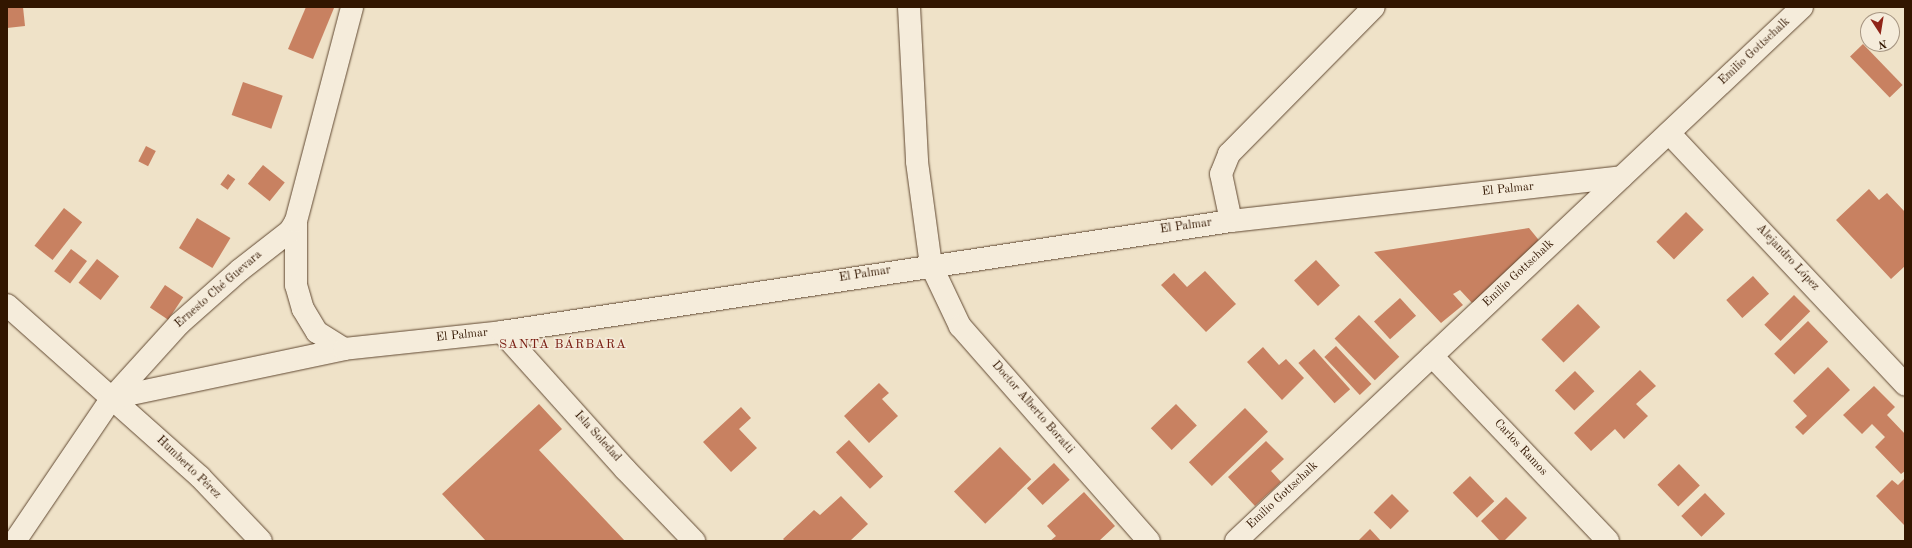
<!DOCTYPE html>
<html>
<head>
<meta charset="utf-8">
<style>
	body { margin:0 }
	#map { position:relative; width:1912px; height:548px; overflow:hidden; background:#efe2c8; font-family:"Old Standard TT",serif }
	div>[style] { position:absolute }
	[style*='--x'] { left:calc(var(--x)*1px); top:calc(var(--y)*1px); width:calc(var(--w)*1px); rotate:calc(var(--a)*1deg) }
	.building>* { inset:0; background:#c88161; transform-origin:0 0 }
	.roads { filter:drop-shadow(0 0 1px #614932) drop-shadow(0 0 1px #614932) }
	.street>* { height:22px; margin:-11px; padding:0 11px; transform-origin:11px; border-radius:11px; background:#f5ecdb }
	span { translate:-50% -50%; white-space:nowrap; text-align:center; line-height:1.15; -webkit-text-stroke:3px #f5ecdb; paint-order:stroke }
	.street-label { font-size:12px; color:#321600 }
	.neighbourhood-label { font-size:13px; color:#7a1f14; letter-spacing:1px }
	.frame { position:absolute; inset:0; border:8px solid #321600; pointer-events:none }
	.north { position:absolute; left:1860px; top:12px; width:40px; height:40px; box-sizing:border-box; background:#f5ecdb; border:1px solid #a79683; border-radius:50%; rotate:168deg; font-size:11px; font-weight:700; line-height:16px; text-align:center; color:#321600 }
	.north::after { content:''; display:block; margin:auto; width:14px; height:18px; background:#8f2418; clip-path:polygon(50% 0,100% 100%,50% 72%,0 100%) }
</style>
</head>
<body>
<div id="map">
	<div class="building">
		<i style="clip-path:polygon(7px 7px,23px 7px,25px 26px,7px 28px)"></i>
		<i style="clip-path:polygon(306px 7px,334px 8px,313px 59px,288px 49px)"></i>
		<i style="left:1863px;top:44px;width:57px;height:18px;rotate:46deg"></i>
		<i style="left:243px;top:82px;width:42px;height:35px;rotate:19deg"></i>
		<i style="left:146px;top:146px;width:11px;height:17px;rotate:27deg"></i>
		<i style="left:263px;top:165px;width:28px;height:24px;rotate:39deg"></i>
		<i style="left:228px;top:174px;width:9px;height:13px;rotate:36deg"></i>
		<i style="clip-path:polygon(1869px 189px,1879px 200px,1887px 193px,1905px 212px,1905px 266px,1891px 279px,1836px 220px)"></i>
		<i style="left:64px;top:208px;width:23px;height:48px;rotate:38deg"></i>
		<i style="left:1686px;top:212px;width:25px;height:42px;rotate:45deg"></i>
		<i style="left:197px;top:218px;width:39px;height:35px;rotate:31deg"></i>
		<i style="clip-path:polygon(1529px 228px,1542px 244px,1473px 304px,1460px 290px,1453px 294px,1463px 305px,1441px 323px,1374px 252px)"></i>
		<i style="left:71px;top:249px;width:20px;height:28px;rotate:37deg"></i>
		<i style="left:97px;top:259px;width:28px;height:30px;rotate:38deg"></i>
		<i style="left:1316px;top:260px;width:35px;height:30px;rotate:47deg"></i>
		<i style="clip-path:polygon(1205px 271px,1236px 304px,1206px 332px,1161px 285px,1174px 273px,1187px 287px)"></i>
		<i style="left:1753px;top:276px;width:24px;height:36px;rotate:48deg"></i>
		<i style="left:165px;top:285px;width:22px;height:27px;rotate:34deg"></i>
		<i style="left:1794px;top:295px;width:23px;height:42px;rotate:45deg"></i>
		<i style="left:1400px;top:298px;width:24px;height:35px;rotate:48deg"></i>
		<i style="left:1578px;top:304px;width:32px;height:51px;rotate:46deg"></i>
		<i style="left:1359px;top:315px;width:58px;height:34px;rotate:46deg"></i>
		<i style="left:1808px;top:321px;width:29px;height:47px;rotate:46deg"></i>
		<i style="left:1336px;top:346px;width:52px;height:16px;rotate:47deg"></i>
		<i style="clip-path:polygon(1263px 347px,1279px 365px,1286px 359px,1304px 378px,1282px 400px,1247px 362px)"></i>
		<i style="left:1314px;top:349px;width:54px;height:21px;rotate:48deg"></i>
		<i style="clip-path:polygon(1828px 367px,1850px 390px,1803px 435px,1795px 427px,1807px 416px,1793px 401px)"></i>
		<i style="clip-path:polygon(1640px 370px,1656px 386px,1636px 404px,1648px 416px,1624px 439px,1615px 429px,1591px 451px,1574px 433px)"></i>
		<i style="left:1575px;top:371px;width:28px;height:28px;rotate:46deg"></i>
		<i style="clip-path:polygon(879px 383px,889px 393px,882px 399px,898px 416px,869px 443px,844px 416px)"></i>
		<i style="clip-path:polygon(1874px 386px,1895px 407px,1887px 415px,1905px 434px,1905px 471px,1901px 474px,1875px 447px,1885px 437px,1872px 424px,1862px 434px,1843px 415px)"></i>
		<i style="clip-path:polygon(539px 404px,562px 429px,539px 450px,625px 541px,486px 541px,442px 494px)"></i>
		<i style="left:1176px;top:404px;width:30px;height:35px;rotate:46deg"></i>
		<i style="clip-path:polygon(741px 407px,751px 418px,739px 429px,757px 448px,731px 472px,703px 442px)"></i>
		<i style="left:1245px;top:408px;width:33px;height:78px;rotate:46deg"></i>
		<i style="left:849px;top:440px;width:50px;height:18px;rotate:47deg"></i>
		<i style="clip-path:polygon(1266px 441px,1284px 459px,1271px 471px,1281px 482px,1255px 506px,1228px 477px)"></i>
		<i style="left:1000px;top:447px;width:45px;height:64px;rotate:46deg"></i>
		<i style="left:1054px;top:463px;width:23px;height:37px;rotate:47deg"></i>
		<i style="left:1679px;top:464px;width:30px;height:30px;rotate:46deg"></i>
		<i style="left:1470px;top:476px;width:35px;height:24px;rotate:46deg"></i>
		<i style="clip-path:polygon(1905px 478px,1905px 526px,1876px 496px,1892px 480px,1898px 485px)"></i>
		<i style="clip-path:polygon(1084px 492px,1115px 526px,1099px 541px,1050px 541px,1056px 536px,1047px 526px)"></i>
		<i style="left:1705px;top:493px;width:29px;height:33px;rotate:46deg"></i>
		<i style="left:1392px;top:494px;width:24px;height:26px;rotate:45deg"></i>
		<i style="clip-path:polygon(841px 496px,868px 524px,850px 541px,785px 541px,783px 539px,814px 510px,820px 515px)"></i>
		<i style="clip-path:polygon(1506px 497px,1527px 518px,1504px 541px,1500px 541px,1481px 521px)"></i>
		<i style="clip-path:polygon(1370px 529px,1381px 541px,1358px 541px)"></i>
	</div>
	<div class="roads">
		<div class="street">
			<i style="--x:909;--y:7;--w:155;--a:87"></i>
			<i style="--x:917;--y:162;--w:104;--a:82.3"></i>
			<i style="--x:931;--y:265;--w:68;--a:64.6"></i>
			<i style="--x:960;--y:326;--w:286;--a:48.7"></i>
			<i style="--x:1669;--y:133;--w:345;--a:46.8"></i>
			<i style="--x:296;--y:221;--w:64;--a:90"></i>
			<i style="--x:296;--y:285;--w:25;--a:74"></i>
			<i style="--x:303;--y:309;--w:27;--a:59"></i>
			<i style="--x:317;--y:332;--w:32;--a:32"></i>
			<i style="--x:1231;--y:221;--w:48;--a:-102"></i>
			<i style="--x:1221;--y:174;--w:22;--a:-68"></i>
			<i style="--x:1229;--y:154;--w:206;--a:-45.4"></i>
			<i style="--x:7;--y:305;--w:259;--a:41.7"></i>
			<i style="--x:200;--y:477;--w:88;--a:46.4"></i>
			<i style="--x:502;--y:332;--w:184;--a:48.1"></i>
			<i style="--x:625;--y:469;--w:100;--a:46.2"></i>
			<i style="--x:1432;--y:356;--w:255;--a:46.4"></i>
			<i style="--x:112;--y:398;--w:237;--a:-11.9"></i>
			<i style="--x:344;--y:349;--w:159;--a:-6.1"></i>
			<i style="--x:502;--y:332;--w:737;--a:-8.66"></i>
			<i style="--x:1231;--y:221;--w:393;--a:-6.4"></i>
			<i style="--x:15;--y:541;--w:173;--a:-55.9"></i>
			<i style="--x:112;--y:398;--w:100;--a:-47.8"></i>
			<i style="--x:179;--y:324;--w:81;--a:-41.5"></i>
			<i style="--x:240;--y:270;--w:63;--a:-38"></i>
			<i style="--x:290;--y:231;--w:12;--a:-59"></i>
			<i style="--x:296;--y:221;--w:221;--a:-75.3"></i>
			<i style="--x:1236;--y:541;--w:778;--a:-43.33"></i>
		</div>
	</div>
	<div class="street-label">
		<span style="left:1755px;top:52px;rotate:-43deg">Emilio Gottschalk</span>
		<span style="left:1508px;top:190px;rotate:-6deg">El Palmar</span>
		<span style="left:1186px;top:227px;rotate:-8deg">El Palmar</span>
		<span style="left:1787px;top:258px;rotate:47deg">Alejandro López</span>
		<span style="left:1519px;top:274px;rotate:-43deg">Emilio Gottschalk</span>
		<span style="left:865px;top:275px;rotate:-9deg">El Palmar</span>
		<span style="left:219px;top:290px;rotate:-41deg">Ernesto Ché Guevara</span>
		<span style="left:462px;top:336px;rotate:-6deg">El Palmar</span>
		<span style="left:1032px;top:408px;rotate:49deg">Doctor Alberto Boratti</span>
		<span style="left:597px;top:437px;rotate:48deg">Isla Soledad</span>
		<span style="left:1520px;top:448px;rotate:47deg">Carlos Ramos</span>
		<span style="left:188px;top:468px;rotate:44deg">Humberto Pérez</span>
		<span style="left:1283px;top:496px;rotate:-43deg">Emilio Gottschalk</span>
	</div>
	<div class="neighbourhood-label">
		<span style="left:563px;top:345px">SANTA BÁRBARA</span>
	</div>
	<div class="frame"></div>
	<div class="north">N</div>
</div>
</body>
</html>
